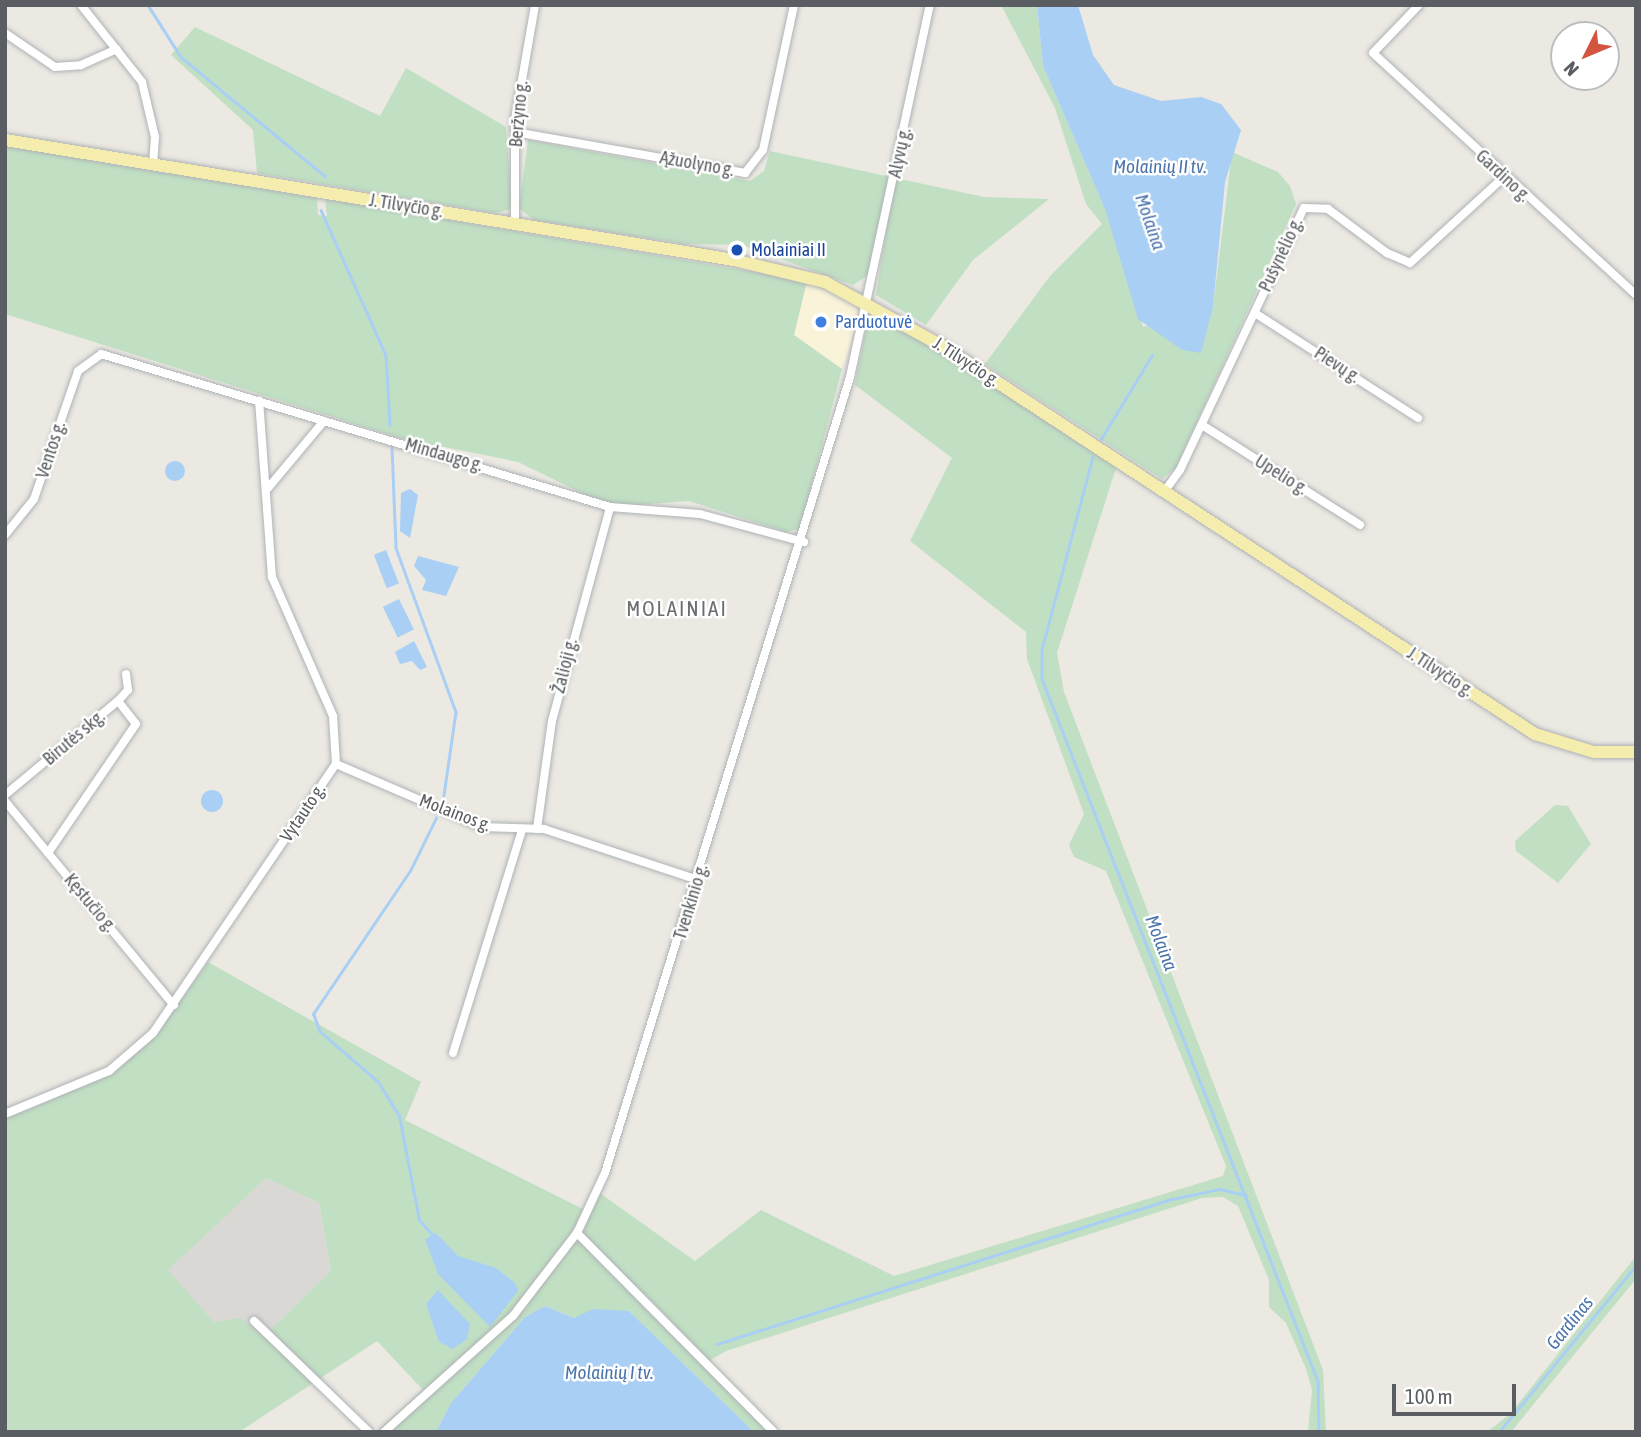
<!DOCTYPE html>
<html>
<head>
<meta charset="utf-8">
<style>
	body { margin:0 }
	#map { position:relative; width:1641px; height:1437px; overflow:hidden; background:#ebe9e2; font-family:"Asap Condensed",sans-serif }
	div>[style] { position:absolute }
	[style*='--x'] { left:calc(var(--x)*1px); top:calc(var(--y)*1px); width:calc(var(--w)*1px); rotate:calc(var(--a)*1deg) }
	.commercial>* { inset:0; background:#f9f3d9 }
	.industrial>* { inset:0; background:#dad8d4 }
	.green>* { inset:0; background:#c1e0c3 }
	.water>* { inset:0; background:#a9cff4; transform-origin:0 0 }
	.round { border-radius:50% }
	.stream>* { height:2.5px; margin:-1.25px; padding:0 1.25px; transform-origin:1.25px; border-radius:1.25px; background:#a9cff4 }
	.roads { filter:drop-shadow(0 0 2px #afb2b6) drop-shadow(0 0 2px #afb2b6) }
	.minor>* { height:8px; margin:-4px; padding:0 4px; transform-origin:4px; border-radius:4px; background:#fff }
	.primary>* { height:12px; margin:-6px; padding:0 6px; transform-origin:6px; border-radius:6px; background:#f5edad }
	.dots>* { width:19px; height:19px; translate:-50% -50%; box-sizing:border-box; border:4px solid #fff; border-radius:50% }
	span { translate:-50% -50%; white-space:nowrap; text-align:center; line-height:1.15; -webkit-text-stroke:5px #fff; paint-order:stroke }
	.street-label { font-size:18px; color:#5a5d61 }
	.transit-label { font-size:18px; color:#164399 }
	.left { translate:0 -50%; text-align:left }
	.shop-label { font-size:18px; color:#366cbe }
	.water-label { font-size:19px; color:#4c75ab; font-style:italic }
	.quarter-label { font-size:21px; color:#6b6e72; letter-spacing:2px }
	.frame { position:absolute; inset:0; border:7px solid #5a5d61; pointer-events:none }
	.north { position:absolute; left:1550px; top:21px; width:70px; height:70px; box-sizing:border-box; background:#fff; border:2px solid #bdbec0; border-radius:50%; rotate:227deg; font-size:19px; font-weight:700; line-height:28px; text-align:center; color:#5a5d61 }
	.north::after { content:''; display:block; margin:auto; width:24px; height:32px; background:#d3543f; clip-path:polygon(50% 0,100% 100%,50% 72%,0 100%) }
	.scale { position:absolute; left:1392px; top:1384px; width:124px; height:32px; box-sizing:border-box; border:4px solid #5a5d61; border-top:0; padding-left:9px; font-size:21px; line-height:24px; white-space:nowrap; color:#5a5d61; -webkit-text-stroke:5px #fff; paint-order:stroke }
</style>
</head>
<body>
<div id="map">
	<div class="commercial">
		<i style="clip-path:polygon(807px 281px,855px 302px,861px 311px,842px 369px,794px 335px)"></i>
	</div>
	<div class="industrial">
		<i style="clip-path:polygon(266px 1178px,319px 1203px,331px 1272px,263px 1337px,214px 1322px,167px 1270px)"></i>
	</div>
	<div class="green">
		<i style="clip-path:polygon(1001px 5px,1037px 5px,1043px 66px,1105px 209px,1143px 327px,1213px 307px,1232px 152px,1278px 172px,1290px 186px,1296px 204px,1176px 468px,1162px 479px,985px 364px,1050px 276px,1102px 224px,1086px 204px,1055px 108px)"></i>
		<i style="clip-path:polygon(195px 27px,380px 116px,406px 68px,506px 127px,512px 209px,495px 213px,257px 173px,253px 130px,171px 55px)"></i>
		<i style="clip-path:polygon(528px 140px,750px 181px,764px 171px,770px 151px,984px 197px,1049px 199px,973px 260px,926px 325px,876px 295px,892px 194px,870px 274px,853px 285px,742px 245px,685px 244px,534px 220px,519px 208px)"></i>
		<i style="clip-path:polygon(5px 146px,317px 198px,318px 215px,327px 216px,325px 199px,807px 281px,794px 335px,842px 369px,800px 529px,786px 532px,689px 501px,610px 507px,518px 462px,400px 438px,5px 314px)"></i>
		<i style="clip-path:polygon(evenodd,875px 317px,914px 334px,1116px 468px,1057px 653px,1064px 692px,1323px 1370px,1326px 1432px,1308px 1432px,1312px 1390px,1306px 1369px,1286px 1323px,1269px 1307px,1269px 1280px,1238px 1206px,1223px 1197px,1202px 1198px,726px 1351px,705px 1363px,774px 1432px,754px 1432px,629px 1311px,574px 1318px,545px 1306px,525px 1317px,451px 1403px,436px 1432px,376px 1432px,423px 1390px,377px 1341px,239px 1432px,5px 1432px,5px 1116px,116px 1071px,160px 1029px,208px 962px,421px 1082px,405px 1120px,587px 1211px,597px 1191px,695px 1261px,761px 1210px,894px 1276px,1223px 1176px,1226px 1166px,1106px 871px,1074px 857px,1069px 845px,1084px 814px,1027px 659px,1026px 632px,910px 541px,952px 458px,855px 385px,867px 324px,875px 317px,266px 1178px,319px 1203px,331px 1271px,263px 1337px,241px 1318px,214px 1322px,168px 1270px,266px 1178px)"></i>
		<i style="clip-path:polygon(1555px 805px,1568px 806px,1591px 844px,1558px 883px,1516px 851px,1515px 841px)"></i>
		<i style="clip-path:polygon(1636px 1256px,1636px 1279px,1511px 1432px,1487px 1432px,1510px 1414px)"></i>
	</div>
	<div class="water">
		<i style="clip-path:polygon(1037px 5px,1078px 5px,1093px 55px,1114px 85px,1161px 101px,1201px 97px,1221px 104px,1241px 130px,1225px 182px,1213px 307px,1201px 353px,1182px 350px,1138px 319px,1105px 209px,1043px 66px)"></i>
		<i class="round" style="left:165px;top:461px;width:20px;height:20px"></i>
		<i style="clip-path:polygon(410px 489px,418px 495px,410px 538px,400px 531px,401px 493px)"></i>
		<i style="left:386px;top:550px;width:36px;height:13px;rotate:69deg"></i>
		<i style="clip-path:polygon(418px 556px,459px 567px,446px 596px,422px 590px,426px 580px,414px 566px)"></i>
		<i style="left:399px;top:599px;width:34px;height:18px;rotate:64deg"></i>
		<i style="clip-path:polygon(414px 641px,427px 667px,420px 670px,412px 661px,400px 664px,395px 652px)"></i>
		<i class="round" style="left:201px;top:790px;width:22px;height:22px"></i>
		<i style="clip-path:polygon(436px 1233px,458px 1256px,496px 1268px,515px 1283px,518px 1291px,490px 1327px,438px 1274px,425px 1239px)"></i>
		<i style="clip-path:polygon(438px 1290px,470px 1324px,467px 1339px,453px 1349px,439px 1342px,426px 1304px)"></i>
		<i style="clip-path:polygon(545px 1306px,574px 1318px,593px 1309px,629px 1311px,754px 1432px,436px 1432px,451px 1403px,525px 1317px)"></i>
	</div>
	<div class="stream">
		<i style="--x:148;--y:5;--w:62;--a:57.6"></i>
		<i style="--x:181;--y:57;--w:187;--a:39.6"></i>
		<i style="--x:321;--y:210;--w:159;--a:65.9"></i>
		<i style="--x:386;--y:355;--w:70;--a:86.7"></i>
		<i style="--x:1101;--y:439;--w:98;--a:-58.7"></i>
		<i style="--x:392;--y:447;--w:101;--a:87.7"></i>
		<i style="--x:396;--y:548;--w:175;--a:69.9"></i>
		<i style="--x:456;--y:712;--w:84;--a:98.2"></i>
		<i style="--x:1093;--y:457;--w:200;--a:104.8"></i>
		<i style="--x:1042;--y:650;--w:29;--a:90"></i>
		<i style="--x:1042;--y:679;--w:754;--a:68.54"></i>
		<i style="--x:1318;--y:1381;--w:51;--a:88.9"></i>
		<i style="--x:432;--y:1235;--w:20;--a:-131"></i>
		<i style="--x:419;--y:1220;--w:106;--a:-100.9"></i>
		<i style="--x:399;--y:1116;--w:40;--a:-122"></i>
		<i style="--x:378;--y:1082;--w:77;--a:-139.2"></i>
		<i style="--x:320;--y:1032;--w:19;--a:-111"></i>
		<i style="--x:313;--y:1014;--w:173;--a:-55.9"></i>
		<i style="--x:410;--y:871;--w:59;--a:-63.9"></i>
		<i style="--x:717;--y:1344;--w:478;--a:-17.7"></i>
		<i style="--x:1172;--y:1199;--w:49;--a:-11.8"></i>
		<i style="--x:1220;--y:1189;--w:27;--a:13"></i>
		<i style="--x:1499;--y:1432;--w:216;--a:-50.6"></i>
	</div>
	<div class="roads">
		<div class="minor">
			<i style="--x:81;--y:5;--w:98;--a:51.6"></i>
			<i style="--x:142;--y:82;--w:57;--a:76.7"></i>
			<i style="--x:155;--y:137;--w:27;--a:94"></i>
			<i style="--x:1419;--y:5;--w:66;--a:133.8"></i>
			<i style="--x:1373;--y:53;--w:357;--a:42.6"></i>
			<i style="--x:5;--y:33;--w:60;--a:34.2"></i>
			<i style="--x:55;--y:67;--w:26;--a:-4"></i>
			<i style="--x:81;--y:65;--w:39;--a:-24"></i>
			<i style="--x:515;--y:132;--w:234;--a:10.1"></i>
			<i style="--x:745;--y:173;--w:29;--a:-52"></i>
			<i style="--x:763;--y:150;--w:148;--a:-77.9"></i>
			<i style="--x:515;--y:224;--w:104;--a:-90"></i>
			<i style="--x:515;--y:120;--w:117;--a:-80.1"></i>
			<i style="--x:1255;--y:313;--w:194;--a:32.8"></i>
			<i style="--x:1202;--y:425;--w:187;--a:32.3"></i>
			<i style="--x:268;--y:488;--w:87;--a:-50.1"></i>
			<i style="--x:1164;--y:492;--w:27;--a:-54"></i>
			<i style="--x:1180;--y:470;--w:290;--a:-64.7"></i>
			<i style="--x:1304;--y:208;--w:24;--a:2"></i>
			<i style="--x:1328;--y:209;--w:74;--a:36.7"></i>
			<i style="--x:1387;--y:253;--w:25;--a:23"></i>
			<i style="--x:1410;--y:263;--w:127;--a:-42.5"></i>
			<i style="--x:5;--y:535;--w:46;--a:-51.1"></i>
			<i style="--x:34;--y:499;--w:135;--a:-71"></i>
			<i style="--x:78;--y:371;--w:29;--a:-36"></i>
			<i style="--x:101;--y:354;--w:531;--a:16.73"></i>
			<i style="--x:610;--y:507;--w:90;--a:4.4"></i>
			<i style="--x:700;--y:514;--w:108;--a:15.1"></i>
			<i style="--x:336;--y:764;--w:159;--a:23.3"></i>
			<i style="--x:482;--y:827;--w:62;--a:1.8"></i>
			<i style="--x:544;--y:829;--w:162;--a:18.3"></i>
			<i style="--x:5;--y:795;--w:147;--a:-39.8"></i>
			<i style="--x:118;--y:701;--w:15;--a:-48"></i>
			<i style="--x:128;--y:690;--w:16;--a:-97"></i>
			<i style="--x:5;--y:801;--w:265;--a:50.4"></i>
			<i style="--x:537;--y:829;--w:109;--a:-82.1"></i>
			<i style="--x:552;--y:721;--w:222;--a:-74.8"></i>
			<i style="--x:48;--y:853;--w:156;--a:-55.7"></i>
			<i style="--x:136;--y:724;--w:29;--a:-128"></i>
			<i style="--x:453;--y:1053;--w:233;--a:-72.8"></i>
			<i style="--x:5;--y:1114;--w:113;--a:-22.5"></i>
			<i style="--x:109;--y:1071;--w:58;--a:-40.8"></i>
			<i style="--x:153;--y:1033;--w:325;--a:-55.8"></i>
			<i style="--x:336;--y:764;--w:48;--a:-93.6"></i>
			<i style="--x:333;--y:716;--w:152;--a:-113.7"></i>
			<i style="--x:272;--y:577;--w:177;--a:-94.2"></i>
			<i style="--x:577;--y:1233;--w:280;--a:45.3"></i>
			<i style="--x:254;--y:1321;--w:160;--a:44"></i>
			<i style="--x:384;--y:1432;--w:173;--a:-42"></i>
			<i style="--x:513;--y:1316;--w:105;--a:-52.4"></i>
			<i style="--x:577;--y:1233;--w:66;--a:-65"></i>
			<i style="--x:605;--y:1173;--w:833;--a:-72.89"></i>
			<i style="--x:850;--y:377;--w:381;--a:-77.9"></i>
		</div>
		<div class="primary">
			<i style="--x:5;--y:140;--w:739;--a:9.35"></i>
			<i style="--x:734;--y:260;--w:94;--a:13.6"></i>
			<i style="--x:825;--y:282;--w:133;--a:28.7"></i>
			<i style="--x:942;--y:346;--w:709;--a:33.2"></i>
			<i style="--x:1535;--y:734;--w:62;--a:17"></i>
			<i style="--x:1594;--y:752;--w:42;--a:0"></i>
		</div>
	</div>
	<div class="dots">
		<i style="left:737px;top:250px;background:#1a4fb4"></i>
		<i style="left:821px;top:322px;background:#3f7fe0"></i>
	</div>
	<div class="street-label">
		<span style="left:519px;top:114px;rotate:-85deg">Beržyno g.</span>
		<span style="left:900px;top:153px;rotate:-78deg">Alyvų g.</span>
		<span style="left:697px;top:164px;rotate:10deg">Ąžuolyno g.</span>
		<span style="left:1503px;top:176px;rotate:43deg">Gardino g.</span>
		<span style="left:406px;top:206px;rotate:9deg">J. Tilvyčio g.</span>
		<span style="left:1281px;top:255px;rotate:-65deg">Pušynėlio g.</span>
		<span style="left:966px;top:362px;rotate:33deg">J. Tilvyčio g.</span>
		<span style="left:1337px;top:365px;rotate:33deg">Pievų g.</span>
		<span style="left:51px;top:450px;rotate:-72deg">Ventos g.</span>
		<span style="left:444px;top:455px;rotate:16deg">Mindaugo g.</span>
		<span style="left:1281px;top:475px;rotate:32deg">Upelio g.</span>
		<span style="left:565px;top:666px;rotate:-76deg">Žalioji g.</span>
		<span style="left:1440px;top:672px;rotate:33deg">J. Tilvyčio g.</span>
		<span style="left:74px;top:738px;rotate:-40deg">Birutės skg.</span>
		<span style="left:303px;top:813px;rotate:-56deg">Vytauto g.</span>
		<span style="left:455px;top:813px;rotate:21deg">Molainos g.</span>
		<span style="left:691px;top:902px;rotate:-73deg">Tvenkinio g.</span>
		<span style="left:90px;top:903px;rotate:50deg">Kęstučio g.</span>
	</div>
	<div class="transit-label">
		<span class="left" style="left:751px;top:250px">Molainiai II</span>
	</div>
	<div class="shop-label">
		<span class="left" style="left:835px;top:322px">Parduotuvė</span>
	</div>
	<div class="water-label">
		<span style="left:1160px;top:167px">Molainių II tv.</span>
		<span style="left:1150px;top:222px;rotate:71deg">Molaina</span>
		<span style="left:1161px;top:943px;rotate:69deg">Molaina</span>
		<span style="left:1570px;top:1323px;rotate:-51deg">Gardinas</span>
		<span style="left:609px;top:1373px">Molainių I tv.</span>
	</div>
	<div class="quarter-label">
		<span style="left:677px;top:608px">MOLAINIAI</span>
	</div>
	<div class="frame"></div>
	<div class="north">N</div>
	<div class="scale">100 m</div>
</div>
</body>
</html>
